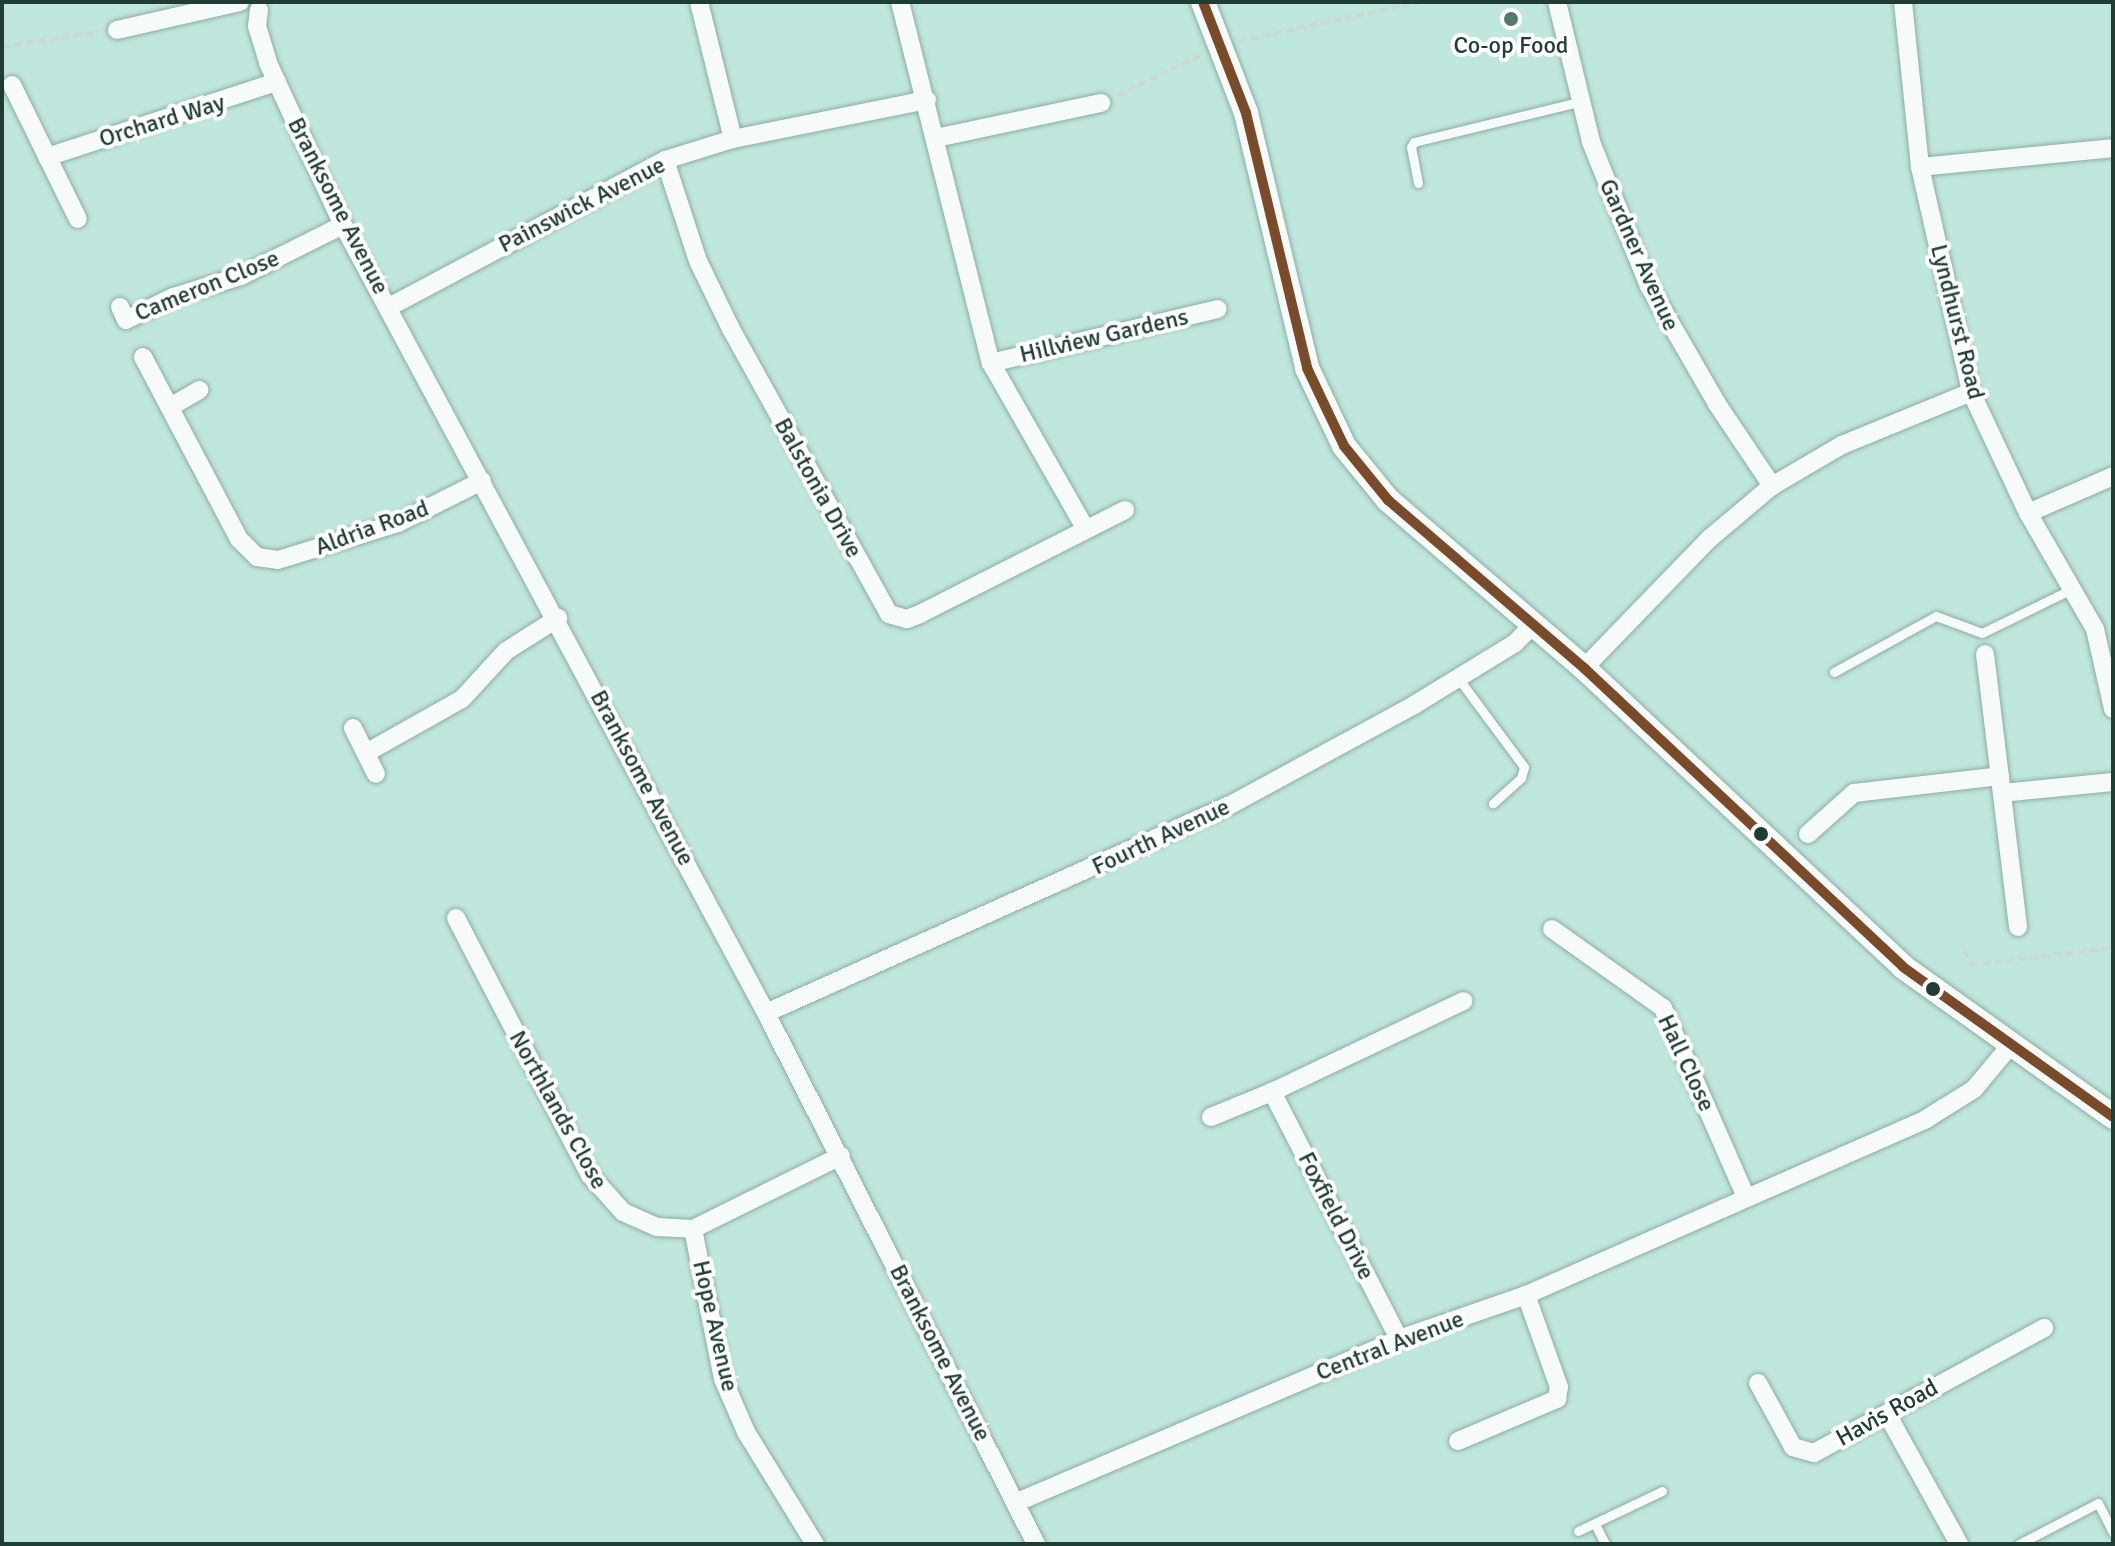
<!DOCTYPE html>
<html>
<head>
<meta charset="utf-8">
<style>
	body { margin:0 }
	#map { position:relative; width:2115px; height:1546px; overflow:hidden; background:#c0e7dd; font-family:Signika,sans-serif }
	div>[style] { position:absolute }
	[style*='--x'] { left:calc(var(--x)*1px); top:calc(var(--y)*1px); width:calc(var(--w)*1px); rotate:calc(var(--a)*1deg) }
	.path>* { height:4px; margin-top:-2px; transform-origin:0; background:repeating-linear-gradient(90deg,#ccd9d5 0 8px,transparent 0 12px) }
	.roads { filter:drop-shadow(0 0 2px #8daca4) drop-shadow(0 0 2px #8daca4) }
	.lane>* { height:9px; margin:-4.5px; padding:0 4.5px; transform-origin:4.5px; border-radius:4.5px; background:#f6fbfa }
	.street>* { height:18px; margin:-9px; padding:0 9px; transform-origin:9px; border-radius:9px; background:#f6fbfa }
	.secondary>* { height:24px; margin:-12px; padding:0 12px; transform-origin:12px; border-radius:12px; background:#f6fbfa }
	.bus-1>* { height:10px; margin:-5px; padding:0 5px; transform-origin:5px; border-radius:5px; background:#7a4b2a }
	.dots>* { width:22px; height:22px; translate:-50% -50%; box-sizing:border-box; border:4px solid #fff; border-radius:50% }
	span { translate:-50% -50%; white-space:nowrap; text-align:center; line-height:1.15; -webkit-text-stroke:8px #fff; paint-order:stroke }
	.poi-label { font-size:24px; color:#1f3c35 }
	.street-label { font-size:24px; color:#1f3c35 }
	.frame { position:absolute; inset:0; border:4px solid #1f3c35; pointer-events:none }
</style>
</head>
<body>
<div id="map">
	<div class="path">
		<i style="--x:1239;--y:41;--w:186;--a:-12.1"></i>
		<i style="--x:2;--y:47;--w:98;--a:-8.8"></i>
		<i style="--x:1117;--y:95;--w:92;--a:-25.2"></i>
		<i style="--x:1964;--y:950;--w:17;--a:65"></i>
		<i style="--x:1971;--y:965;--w:143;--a:-6.8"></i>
	</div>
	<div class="roads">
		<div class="lane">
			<i style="--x:1418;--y:183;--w:37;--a:-101"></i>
			<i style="--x:1411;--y:147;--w:6;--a:-59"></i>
			<i style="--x:1414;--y:142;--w:173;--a:-13.7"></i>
			<i style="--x:1834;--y:672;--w:116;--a:-28.8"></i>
			<i style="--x:1936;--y:616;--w:49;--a:20.3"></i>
			<i style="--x:1982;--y:633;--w:100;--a:-26.1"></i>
			<i style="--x:1458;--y:678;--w:111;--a:53.4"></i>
			<i style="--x:1524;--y:767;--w:11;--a:105"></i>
			<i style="--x:1521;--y:778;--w:38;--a:138"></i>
			<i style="--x:1595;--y:1524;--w:22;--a:63"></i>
			<i style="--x:1578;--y:1531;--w:93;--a:-25.5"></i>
			<i style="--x:2019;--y:1544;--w:89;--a:-27.4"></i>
			<i style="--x:2098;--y:1503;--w:33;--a:63"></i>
		</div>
		<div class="street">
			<i style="--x:699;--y:2;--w:141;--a:76.1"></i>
			<i style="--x:900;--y:2;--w:372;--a:75.9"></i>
			<i style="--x:991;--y:363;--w:190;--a:60.3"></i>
			<i style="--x:1557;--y:2;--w:144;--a:76.3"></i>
			<i style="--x:1591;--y:142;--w:155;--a:68.1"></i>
			<i style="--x:1649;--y:286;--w:136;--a:60"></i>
			<i style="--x:1717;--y:404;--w:99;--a:56.1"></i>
			<i style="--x:1903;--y:2;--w:166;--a:84.1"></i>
			<i style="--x:1920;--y:167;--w:231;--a:77.2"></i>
			<i style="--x:1971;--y:392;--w:134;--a:64.8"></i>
			<i style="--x:2028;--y:513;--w:134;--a:60"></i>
			<i style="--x:2095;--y:629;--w:82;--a:77.3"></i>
			<i style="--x:259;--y:10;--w:16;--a:97"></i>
			<i style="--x:257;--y:26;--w:39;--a:73"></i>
			<i style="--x:268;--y:63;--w:179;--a:65.2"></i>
			<i style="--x:343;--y:225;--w:894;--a:61.77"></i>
			<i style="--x:766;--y:1013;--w:596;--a:63.05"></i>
			<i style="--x:117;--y:30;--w:126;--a:-12.8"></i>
			<i style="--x:12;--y:85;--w:149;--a:63.8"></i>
			<i style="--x:936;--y:138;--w:169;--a:-12"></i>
			<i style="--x:47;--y:157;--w:242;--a:-18.1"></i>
			<i style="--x:665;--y:160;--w:106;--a:71.9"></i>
			<i style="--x:698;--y:261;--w:76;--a:64.1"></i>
			<i style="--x:731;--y:329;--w:326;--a:61"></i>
			<i style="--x:889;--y:614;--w:19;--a:16"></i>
			<i style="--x:907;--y:619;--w:14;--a:-21"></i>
			<i style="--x:920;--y:614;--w:230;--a:-26.9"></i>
			<i style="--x:1920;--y:167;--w:194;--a:-5.6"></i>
			<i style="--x:120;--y:307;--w:14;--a:65"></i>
			<i style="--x:126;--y:320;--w:52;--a:-26.1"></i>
			<i style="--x:173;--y:297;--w:71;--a:-17.2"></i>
			<i style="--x:241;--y:276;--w:114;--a:-26.6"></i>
			<i style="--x:389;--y:307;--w:313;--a:-28"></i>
			<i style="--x:665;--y:160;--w:71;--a:-17.2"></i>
			<i style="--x:733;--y:139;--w:198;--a:-11.4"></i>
			<i style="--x:143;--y:357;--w:206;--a:62.2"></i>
			<i style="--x:239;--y:539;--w:25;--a:45"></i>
			<i style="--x:257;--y:557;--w:21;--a:8"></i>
			<i style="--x:278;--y:560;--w:126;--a:-17.1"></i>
			<i style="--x:398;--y:523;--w:94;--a:-26.6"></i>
			<i style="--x:991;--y:363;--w:233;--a:-13.4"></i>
			<i style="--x:170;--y:407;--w:34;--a:-30"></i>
			<i style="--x:2028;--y:513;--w:93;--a:-23.5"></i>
			<i style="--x:1985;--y:654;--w:275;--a:83.1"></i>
			<i style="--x:1584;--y:668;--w:180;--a:-45.9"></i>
			<i style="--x:1709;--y:539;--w:82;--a:-40.1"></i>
			<i style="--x:1772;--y:486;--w:81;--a:-30.4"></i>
			<i style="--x:1842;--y:445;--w:139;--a:-22.3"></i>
			<i style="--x:353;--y:728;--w:51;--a:63.4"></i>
			<i style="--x:366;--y:753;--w:110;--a:-29.4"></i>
			<i style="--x:462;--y:699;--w:65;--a:-47.5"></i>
			<i style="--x:506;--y:651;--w:62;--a:-32.4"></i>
			<i style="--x:2002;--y:793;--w:112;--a:-5.7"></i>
			<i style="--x:1808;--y:834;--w:62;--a:-41.7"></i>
			<i style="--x:1854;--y:793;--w:147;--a:-6.6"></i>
			<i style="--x:456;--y:918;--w:290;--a:62.5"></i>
			<i style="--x:590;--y:1175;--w:50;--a:48.3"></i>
			<i style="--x:623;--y:1212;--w:37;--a:24"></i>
			<i style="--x:657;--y:1227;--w:36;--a:3"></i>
			<i style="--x:693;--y:1229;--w:165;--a:-26.3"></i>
			<i style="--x:1552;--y:929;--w:136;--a:35.4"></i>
			<i style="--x:1663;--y:1008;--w:206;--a:66.3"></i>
			<i style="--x:766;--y:1013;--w:511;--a:-24.16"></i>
			<i style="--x:1232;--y:804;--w:207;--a:-28.5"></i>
			<i style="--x:1414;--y:705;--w:119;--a:-31.5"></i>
			<i style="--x:1515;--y:643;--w:28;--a:-45"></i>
			<i style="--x:1211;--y:1117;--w:66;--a:-22.3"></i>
			<i style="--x:693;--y:1229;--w:153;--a:78.7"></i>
			<i style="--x:723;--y:1379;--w:58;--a:66.5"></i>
			<i style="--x:746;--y:1432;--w:132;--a:58.4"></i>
			<i style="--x:1399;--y:1339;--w:278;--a:-117.2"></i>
			<i style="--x:1272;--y:1092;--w:212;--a:-25.4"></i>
			<i style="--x:1758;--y:1383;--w:73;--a:61.3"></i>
			<i style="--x:1793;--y:1447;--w:22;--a:16"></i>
			<i style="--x:1814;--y:1453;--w:262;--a:-28.5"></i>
			<i style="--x:1887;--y:1414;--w:149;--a:61"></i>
			<i style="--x:1458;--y:1441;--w:108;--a:-23"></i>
			<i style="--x:1557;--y:1399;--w:12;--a:-81"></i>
			<i style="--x:1559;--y:1387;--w:98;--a:-109.7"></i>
			<i style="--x:1015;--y:1503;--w:418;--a:-23.1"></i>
			<i style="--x:1399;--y:1339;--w:134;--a:-19.1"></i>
			<i style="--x:1526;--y:1295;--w:437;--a:-23.7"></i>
			<i style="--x:1926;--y:1119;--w:57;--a:-32"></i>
			<i style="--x:1974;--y:1089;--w:56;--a:-50.1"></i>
		</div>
		<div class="secondary">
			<i style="--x:1203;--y:2;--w:119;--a:68.8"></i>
			<i style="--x:1246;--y:113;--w:262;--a:76.5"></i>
			<i style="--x:1307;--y:368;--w:86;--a:64.6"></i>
			<i style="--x:1344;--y:446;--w:70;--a:50.8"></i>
			<i style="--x:1388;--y:500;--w:258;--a:40.6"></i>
			<i style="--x:1584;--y:668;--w:437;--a:43.1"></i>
			<i style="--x:1903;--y:967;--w:258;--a:35.5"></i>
		</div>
	</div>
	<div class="bus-1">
		<i style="--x:1203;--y:2;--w:119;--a:68.8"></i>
		<i style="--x:1246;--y:113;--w:262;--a:76.5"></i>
		<i style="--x:1307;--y:368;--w:86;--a:64.6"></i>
		<i style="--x:1344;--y:446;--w:70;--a:50.8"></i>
		<i style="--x:1388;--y:500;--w:258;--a:40.6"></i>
		<i style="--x:1584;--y:668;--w:437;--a:43.1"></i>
		<i style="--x:1903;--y:967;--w:258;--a:35.5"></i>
	</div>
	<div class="dots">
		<i style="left:1511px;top:19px;background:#577870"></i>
		<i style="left:1761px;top:834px;background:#1f3c35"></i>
		<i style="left:1933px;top:989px;background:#1f3c35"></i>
	</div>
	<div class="poi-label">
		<span style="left:1511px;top:46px">Co-op Food</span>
	</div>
	<div class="street-label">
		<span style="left:162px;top:121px;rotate:-17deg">Orchard Way</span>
		<span style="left:582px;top:205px;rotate:-27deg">Painswick Avenue</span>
		<span style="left:338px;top:206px;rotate:63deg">Branksome Avenue</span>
		<span style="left:1639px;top:255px;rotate:66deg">Gardner Avenue</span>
		<span style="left:207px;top:286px;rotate:-22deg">Cameron Close</span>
		<span style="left:1957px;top:322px;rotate:76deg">Lyndhurst Road</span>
		<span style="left:1104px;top:336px;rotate:-13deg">Hillview Gardens</span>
		<span style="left:818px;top:488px;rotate:61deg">Balstonia Drive</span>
		<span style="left:372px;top:528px;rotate:-20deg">Aldria Road</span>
		<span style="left:642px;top:778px;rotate:62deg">Branksome Avenue</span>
		<span style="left:1161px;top:837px;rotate:-25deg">Fourth Avenue</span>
		<span style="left:1686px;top:1063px;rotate:65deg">Hall Close</span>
		<span style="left:558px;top:1110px;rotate:61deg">Northlands Close</span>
		<span style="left:1336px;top:1216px;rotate:63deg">Foxfield Drive</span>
		<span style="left:715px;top:1326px;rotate:77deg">Hope Avenue</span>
		<span style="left:1390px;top:1346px;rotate:-21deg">Central Avenue</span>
		<span style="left:940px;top:1353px;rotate:63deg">Branksome Avenue</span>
		<span style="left:1887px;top:1413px;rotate:-29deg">Havis Road</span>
	</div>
	<div class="frame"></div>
</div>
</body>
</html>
